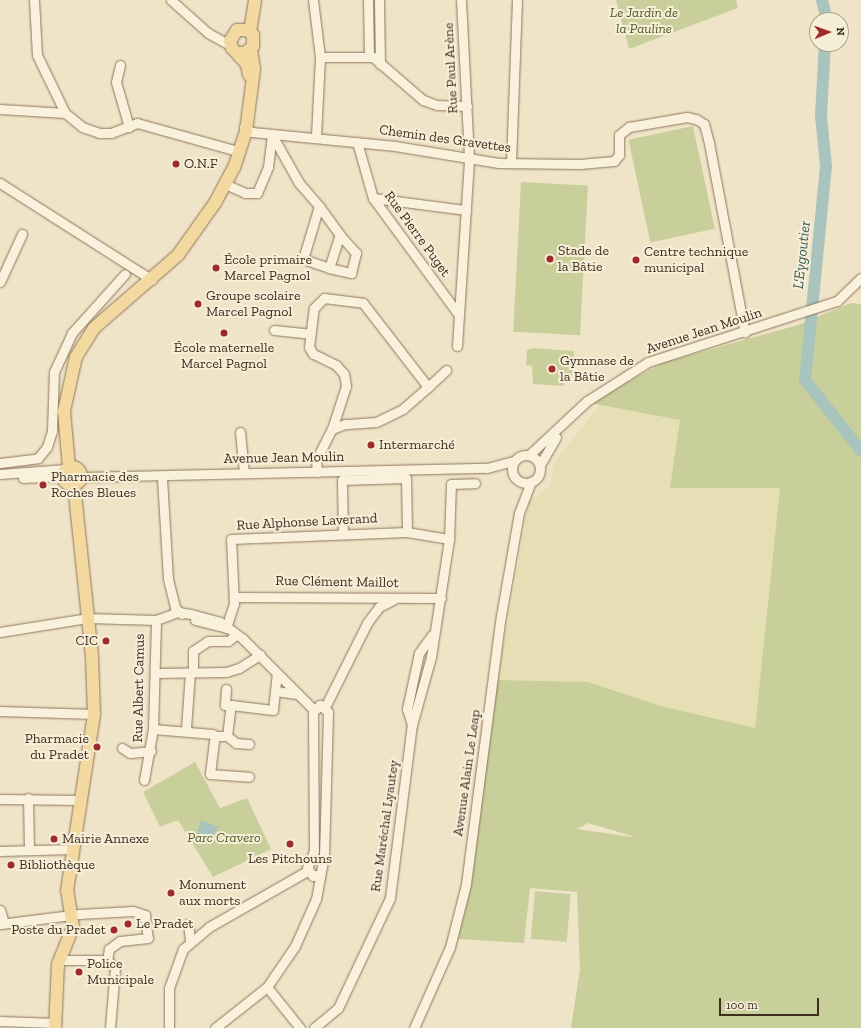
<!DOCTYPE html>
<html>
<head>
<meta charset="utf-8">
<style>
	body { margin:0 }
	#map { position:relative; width:861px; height:1028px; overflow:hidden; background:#f0e4c8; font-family:"Zilla Slab",serif }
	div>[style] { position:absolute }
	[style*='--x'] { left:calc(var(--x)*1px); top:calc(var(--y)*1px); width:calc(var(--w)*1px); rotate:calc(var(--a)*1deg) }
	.farmland>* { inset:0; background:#e6deb5 }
	.green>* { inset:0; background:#c9cf9b; transform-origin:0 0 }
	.water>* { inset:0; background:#a9c4bc }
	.river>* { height:12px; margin:-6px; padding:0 6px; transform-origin:6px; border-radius:6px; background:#a9c4bc }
	.roads { filter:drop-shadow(0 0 1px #8d765c) drop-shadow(0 0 1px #8d765c) }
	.minor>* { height:9px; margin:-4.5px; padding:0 4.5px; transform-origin:4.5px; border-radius:4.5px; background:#faf1dc }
	.minor>.ring { margin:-4.5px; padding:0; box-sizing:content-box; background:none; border:9px solid #faf1dc; border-radius:50% }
	.major>* { height:12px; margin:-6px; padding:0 6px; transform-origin:6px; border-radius:6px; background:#f3d9a0 }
	.major>.ring { margin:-6px; padding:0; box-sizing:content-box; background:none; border:12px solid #f3d9a0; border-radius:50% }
	.dots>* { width:11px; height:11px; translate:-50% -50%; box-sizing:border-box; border:2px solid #f7eed8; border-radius:50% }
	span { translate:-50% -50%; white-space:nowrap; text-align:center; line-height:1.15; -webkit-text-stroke:4px #f7eed8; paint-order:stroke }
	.park-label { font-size:14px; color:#4d5a26; font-style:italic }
	.street-label { font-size:14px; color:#3d2e20 }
	.poi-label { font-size:14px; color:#3d2e20 }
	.left { translate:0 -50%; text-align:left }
	.right { translate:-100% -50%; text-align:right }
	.water-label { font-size:15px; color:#2f5d5a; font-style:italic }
	.north { position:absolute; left:809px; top:12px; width:40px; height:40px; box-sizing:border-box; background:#f7eed8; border:1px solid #ada18e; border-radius:50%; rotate:88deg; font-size:11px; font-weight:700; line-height:16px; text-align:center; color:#3d2e20 }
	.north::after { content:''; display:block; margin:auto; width:14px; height:18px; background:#9e2a2b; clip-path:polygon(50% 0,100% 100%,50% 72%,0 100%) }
	.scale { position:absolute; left:719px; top:998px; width:100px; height:18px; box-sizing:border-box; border:2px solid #3d2e20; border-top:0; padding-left:5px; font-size:12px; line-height:14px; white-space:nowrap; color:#3d2e20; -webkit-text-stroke:3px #f7eed8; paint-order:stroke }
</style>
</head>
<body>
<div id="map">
	<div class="farmland">
		<i style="clip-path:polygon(600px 405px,681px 420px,670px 488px,780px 488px,755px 729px,658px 705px,588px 682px,497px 680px,529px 502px,550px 486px,554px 462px)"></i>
	</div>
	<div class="green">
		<i style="clip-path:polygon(616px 0,736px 0,738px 8px,629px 49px)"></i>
		<i style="left:693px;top:126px;width:105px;height:66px;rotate:78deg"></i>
		<i style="left:521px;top:182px;width:67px;height:150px;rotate:3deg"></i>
		<i style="clip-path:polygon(evenodd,851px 303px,861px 304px,861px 1028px,571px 1028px,580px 969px,577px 892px,530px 888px,524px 943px,458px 939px,471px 886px,497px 680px,588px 682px,661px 706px,755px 728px,780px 488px,670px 488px,680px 420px,590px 403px,662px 363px,798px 325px,851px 303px,588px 823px,632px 836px,632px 837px,577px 829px,588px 823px)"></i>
		<i style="clip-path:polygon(533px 348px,574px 351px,572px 375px,565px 375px,564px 386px,533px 384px,532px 366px,526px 365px,527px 350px)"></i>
		<i style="clip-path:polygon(195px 762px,220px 808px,247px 798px,271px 849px,213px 877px,178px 820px,160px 827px,143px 792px)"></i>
		<i style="left:535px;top:891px;width:36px;height:48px;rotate:5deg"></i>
	</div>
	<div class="water">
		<i style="clip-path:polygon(201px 820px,219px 827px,213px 835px,214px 844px,195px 840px)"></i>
	</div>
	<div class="river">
		<i style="--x:822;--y:0;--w:21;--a:76"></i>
		<i style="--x:825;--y:44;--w:72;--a:93.2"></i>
		<i style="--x:821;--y:116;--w:50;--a:84.3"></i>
		<i style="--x:826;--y:166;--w:215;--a:95.6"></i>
		<i style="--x:805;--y:380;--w:90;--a:51.7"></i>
	</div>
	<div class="roads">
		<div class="minor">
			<i style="--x:34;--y:0;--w:55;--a:86.9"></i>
			<i style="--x:37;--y:55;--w:64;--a:64.2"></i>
			<i style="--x:171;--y:0;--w:50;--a:41.7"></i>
			<i style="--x:208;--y:33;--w:25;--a:29"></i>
			<i style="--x:313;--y:0;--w:57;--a:83"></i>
			<i style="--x:320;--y:57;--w:80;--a:92.9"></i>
			<i style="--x:368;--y:0;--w:57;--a:89"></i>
			<i style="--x:379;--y:0;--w:64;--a:89.1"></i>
			<i style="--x:320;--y:57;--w:53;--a:0"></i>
			<i style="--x:373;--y:57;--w:66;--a:40.7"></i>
			<i style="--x:423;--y:100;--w:15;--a:20"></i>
			<i style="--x:437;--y:105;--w:30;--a:2"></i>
			<i style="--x:120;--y:65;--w:17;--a:103"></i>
			<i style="--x:116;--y:82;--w:47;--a:73.9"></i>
			<i style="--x:0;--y:109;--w:65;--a:3.5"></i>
			<i style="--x:65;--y:113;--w:22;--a:39"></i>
			<i style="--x:82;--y:127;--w:18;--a:19"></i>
			<i style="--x:99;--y:133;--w:12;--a:0"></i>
			<i style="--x:111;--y:133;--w:28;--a:-21"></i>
			<i style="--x:137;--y:123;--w:101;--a:15.6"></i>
			<i style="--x:244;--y:127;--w:9;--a:32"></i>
			<i style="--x:252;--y:132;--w:144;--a:5.6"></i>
			<i style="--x:395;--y:146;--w:105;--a:9.3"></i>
			<i style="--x:499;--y:163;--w:81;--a:0.7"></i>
			<i style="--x:580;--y:164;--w:34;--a:-5"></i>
			<i style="--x:614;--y:161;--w:8;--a:-50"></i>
			<i style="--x:619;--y:155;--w:20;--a:-90"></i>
			<i style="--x:619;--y:135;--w:13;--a:-39"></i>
			<i style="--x:629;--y:127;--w:59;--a:-9.8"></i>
			<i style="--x:687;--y:117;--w:9;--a:13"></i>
			<i style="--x:696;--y:119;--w:9;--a:32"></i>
			<i style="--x:704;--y:124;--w:20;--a:75"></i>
			<i style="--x:709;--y:143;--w:193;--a:79.3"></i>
			<i style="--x:357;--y:142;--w:58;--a:74.1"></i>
			<i style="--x:373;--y:198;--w:145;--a:53.7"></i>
			<i style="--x:511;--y:163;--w:163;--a:-87.9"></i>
			<i style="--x:0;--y:183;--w:180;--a:32.5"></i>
			<i style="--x:225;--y:184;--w:22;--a:24"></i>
			<i style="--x:245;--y:193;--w:12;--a:0"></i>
			<i style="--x:257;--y:193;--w:28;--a:-67"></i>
			<i style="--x:268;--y:167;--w:32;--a:-83"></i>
			<i style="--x:272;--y:135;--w:55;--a:60.6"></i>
			<i style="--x:299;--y:183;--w:30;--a:49"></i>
			<i style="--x:319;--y:206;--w:55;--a:106.8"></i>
			<i style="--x:303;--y:259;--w:28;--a:19"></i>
			<i style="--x:329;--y:268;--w:35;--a:-72"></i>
			<i style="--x:340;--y:235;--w:36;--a:-126"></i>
			<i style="--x:373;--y:198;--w:94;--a:7.4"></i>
			<i style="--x:329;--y:268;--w:23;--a:13"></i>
			<i style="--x:351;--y:273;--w:21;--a:-76"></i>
			<i style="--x:356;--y:253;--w:24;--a:-132"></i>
			<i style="--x:0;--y:282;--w:53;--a:-65.4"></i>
			<i style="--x:324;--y:298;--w:39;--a:7"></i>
			<i style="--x:363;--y:303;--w:106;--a:52.3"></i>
			<i style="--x:428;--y:387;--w:33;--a:139"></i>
			<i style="--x:403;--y:409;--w:30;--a:154"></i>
			<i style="--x:376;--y:422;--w:31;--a:176"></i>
			<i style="--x:345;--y:424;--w:14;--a:159"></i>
			<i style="--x:332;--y:429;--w:45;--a:-72"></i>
			<i style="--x:346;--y:386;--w:12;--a:-99"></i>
			<i style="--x:344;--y:374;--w:12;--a:-132"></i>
			<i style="--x:336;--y:365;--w:25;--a:-154"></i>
			<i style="--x:313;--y:354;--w:8;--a:-120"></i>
			<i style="--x:309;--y:347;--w:39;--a:-83"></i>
			<i style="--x:314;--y:308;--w:14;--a:-45"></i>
			<i style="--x:274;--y:330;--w:36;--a:6"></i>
			<i style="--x:457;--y:346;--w:188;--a:-86.3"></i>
			<i style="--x:469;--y:158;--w:158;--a:-92.9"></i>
			<i style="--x:428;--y:387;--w:25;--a:-43"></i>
			<i style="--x:240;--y:432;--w:41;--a:84.4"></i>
			<i class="ring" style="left:512px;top:455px;width:19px;height:19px"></i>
			<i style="--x:529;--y:455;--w:79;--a:-43"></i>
			<i style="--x:587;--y:401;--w:72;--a:-32.6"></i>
			<i style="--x:648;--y:362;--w:199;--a:-17.9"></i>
			<i style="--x:837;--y:301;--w:33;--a:-44"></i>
			<i style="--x:0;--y:463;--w:38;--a:-7"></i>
			<i style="--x:38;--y:458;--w:14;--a:-51"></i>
			<i style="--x:47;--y:447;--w:17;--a:-73"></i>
			<i style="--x:52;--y:431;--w:59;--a:-88.1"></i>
			<i style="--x:54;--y:372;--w:43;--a:-65.2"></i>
			<i style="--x:72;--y:333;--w:79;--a:-48.1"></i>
			<i style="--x:540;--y:465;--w:32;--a:-60"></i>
			<i style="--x:317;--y:472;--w:12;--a:-95"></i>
			<i style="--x:316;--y:460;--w:35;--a:-63"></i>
			<i style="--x:0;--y:474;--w:66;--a:-4.3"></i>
			<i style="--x:81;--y:477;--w:406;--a:-1.3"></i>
			<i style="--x:487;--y:468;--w:28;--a:-15"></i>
			<i style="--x:23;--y:478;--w:40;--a:-2.9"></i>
			<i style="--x:162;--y:478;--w:101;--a:86.6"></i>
			<i style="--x:168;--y:579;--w:30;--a:76"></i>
			<i style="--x:175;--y:608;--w:9;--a:41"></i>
			<i style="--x:343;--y:534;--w:54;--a:-91.1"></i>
			<i style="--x:342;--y:480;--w:64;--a:-1.8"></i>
			<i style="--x:406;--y:478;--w:54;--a:88.9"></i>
			<i style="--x:234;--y:597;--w:207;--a:0.3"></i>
			<i style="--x:195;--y:620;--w:32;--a:14"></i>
			<i style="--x:226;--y:628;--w:25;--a:-72"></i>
			<i style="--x:234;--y:604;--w:65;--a:-92.6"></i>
			<i style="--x:231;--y:539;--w:176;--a:-2.3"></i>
			<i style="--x:407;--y:532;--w:43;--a:9.5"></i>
			<i style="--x:0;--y:632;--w:88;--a:-9.1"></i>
			<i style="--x:87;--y:618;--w:69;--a:1.7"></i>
			<i style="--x:156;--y:620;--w:23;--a:-20"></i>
			<i style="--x:178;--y:612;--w:13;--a:9"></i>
			<i style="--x:191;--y:614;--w:30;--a:15"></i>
			<i style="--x:220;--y:622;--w:29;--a:36"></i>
			<i style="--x:243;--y:639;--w:100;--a:45"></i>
			<i style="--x:193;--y:672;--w:21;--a:-90"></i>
			<i style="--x:193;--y:651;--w:18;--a:-34"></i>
			<i style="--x:208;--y:641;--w:20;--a:0"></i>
			<i style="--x:228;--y:641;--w:10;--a:-37"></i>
			<i style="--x:155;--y:673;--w:71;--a:-0.8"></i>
			<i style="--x:226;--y:672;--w:14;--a:-17"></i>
			<i style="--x:239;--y:668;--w:25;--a:-32"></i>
			<i style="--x:226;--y:689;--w:16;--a:94"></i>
			<i style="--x:225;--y:705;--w:6;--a:0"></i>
			<i style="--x:275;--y:691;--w:22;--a:8"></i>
			<i style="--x:325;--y:707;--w:94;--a:-63.4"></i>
			<i style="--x:367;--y:623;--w:20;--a:-53"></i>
			<i style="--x:379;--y:607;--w:16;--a:-27"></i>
			<i style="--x:0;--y:711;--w:94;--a:1.8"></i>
			<i style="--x:412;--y:725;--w:17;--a:-107"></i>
			<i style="--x:407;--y:709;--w:57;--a:-77.9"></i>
			<i style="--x:419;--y:653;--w:22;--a:-54"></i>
			<i style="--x:153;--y:729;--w:60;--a:4.8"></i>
			<i style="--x:186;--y:729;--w:57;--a:-86"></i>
			<i style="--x:227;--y:736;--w:11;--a:180"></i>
			<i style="--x:216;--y:736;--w:5;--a:112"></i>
			<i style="--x:214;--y:741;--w:33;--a:97"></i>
			<i style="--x:210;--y:774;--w:39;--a:4"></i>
			<i style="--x:249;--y:744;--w:13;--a:-176"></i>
			<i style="--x:236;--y:743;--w:11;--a:-142"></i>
			<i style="--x:227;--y:736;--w:31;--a:-83"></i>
			<i style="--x:231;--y:705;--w:42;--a:6.8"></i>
			<i style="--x:273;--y:710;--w:37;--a:-84"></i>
			<i style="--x:122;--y:748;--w:9;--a:32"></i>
			<i style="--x:130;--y:753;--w:21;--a:-5"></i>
			<i style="--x:144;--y:780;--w:52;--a:-80"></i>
			<i style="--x:153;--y:729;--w:109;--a:-88.4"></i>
			<i style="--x:28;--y:798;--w:51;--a:88.9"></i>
			<i style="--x:0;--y:799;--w:81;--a:0.7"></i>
			<i style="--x:0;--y:851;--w:73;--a:-1.6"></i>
			<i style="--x:0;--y:910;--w:14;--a:73"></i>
			<i style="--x:0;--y:924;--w:80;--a:-7.2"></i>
			<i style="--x:79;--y:914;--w:54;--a:-3.2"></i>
			<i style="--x:133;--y:911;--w:13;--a:18"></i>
			<i style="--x:145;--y:915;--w:23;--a:83"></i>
			<i style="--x:148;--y:938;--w:28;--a:174"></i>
			<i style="--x:120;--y:941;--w:14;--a:144"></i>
			<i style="--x:109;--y:949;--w:11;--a:100"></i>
			<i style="--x:107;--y:960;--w:48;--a:180"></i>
			<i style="--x:188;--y:924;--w:17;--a:83"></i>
			<i style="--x:107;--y:960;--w:11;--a:45"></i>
			<i style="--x:115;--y:968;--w:60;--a:94.8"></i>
			<i style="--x:267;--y:987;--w:53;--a:51.2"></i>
			<i style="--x:0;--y:1021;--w:55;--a:2.1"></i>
			<i style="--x:169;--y:1028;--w:40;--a:-90"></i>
			<i style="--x:169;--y:988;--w:41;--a:-70.3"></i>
			<i style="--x:183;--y:949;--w:34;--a:-40"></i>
			<i style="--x:209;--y:927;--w:113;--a:-29.7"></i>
			<i style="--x:215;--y:1028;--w:66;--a:-38.3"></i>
			<i style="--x:267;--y:987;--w:50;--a:-55.7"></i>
			<i style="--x:295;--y:946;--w:51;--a:-65.9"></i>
			<i style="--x:316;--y:899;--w:44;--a:-79.5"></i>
			<i style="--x:324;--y:856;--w:144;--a:-88.4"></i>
			<i style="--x:328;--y:712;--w:11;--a:-139"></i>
			<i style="--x:320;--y:705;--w:10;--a:135"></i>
			<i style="--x:313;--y:712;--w:139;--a:89.6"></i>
			<i style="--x:314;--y:851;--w:18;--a:112"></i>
			<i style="--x:307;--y:868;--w:10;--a:53"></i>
			<i style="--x:313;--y:876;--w:7;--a:-16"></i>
			<i style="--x:314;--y:1028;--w:31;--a:-40"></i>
			<i style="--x:338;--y:1008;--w:122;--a:-64.7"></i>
			<i style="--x:390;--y:898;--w:174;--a:-82.8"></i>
			<i style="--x:412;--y:725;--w:71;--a:-74.4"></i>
			<i style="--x:431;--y:657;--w:119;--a:-81.3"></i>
			<i style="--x:449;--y:539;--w:55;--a:-87.9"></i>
			<i style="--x:451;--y:484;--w:24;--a:-2"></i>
			<i style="--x:414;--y:1028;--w:89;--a:-66"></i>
			<i style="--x:450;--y:947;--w:65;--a:-75.7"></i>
			<i style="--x:466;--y:884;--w:270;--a:-82.6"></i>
			<i style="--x:501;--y:616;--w:105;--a:-80.1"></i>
			<i style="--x:519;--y:513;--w:33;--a:-69"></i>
		</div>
		<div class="major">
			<i style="--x:250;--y:32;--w:32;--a:-81"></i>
			<i style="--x:238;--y:53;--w:7;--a:0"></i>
			<i style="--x:245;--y:53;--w:11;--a:-41"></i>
			<i style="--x:253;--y:46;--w:11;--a:-90"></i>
			<i style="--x:253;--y:35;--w:8;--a:-140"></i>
			<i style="--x:247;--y:30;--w:10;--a:180"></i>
			<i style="--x:237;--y:30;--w:13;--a:122"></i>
			<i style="--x:230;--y:41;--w:7;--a:74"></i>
			<i style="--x:232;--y:48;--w:22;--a:47"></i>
			<i style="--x:247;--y:64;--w:11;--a:80"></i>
			<i class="ring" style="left:63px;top:467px;width:6px;height:6px"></i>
			<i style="--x:69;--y:467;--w:56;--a:-95.1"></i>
			<i style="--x:64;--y:411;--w:55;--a:-77.5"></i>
			<i style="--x:76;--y:357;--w:34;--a:-58"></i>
			<i style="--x:94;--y:328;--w:111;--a:-41"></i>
			<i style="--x:178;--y:255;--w:64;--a:-54.6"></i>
			<i style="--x:215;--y:203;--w:40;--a:-62"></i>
			<i style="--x:234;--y:168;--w:39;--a:-72"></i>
			<i style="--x:246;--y:131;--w:63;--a:-82.6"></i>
			<i style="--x:254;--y:69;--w:19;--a:-99"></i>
			<i style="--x:55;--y:1028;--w:64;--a:-87.3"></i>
			<i style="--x:58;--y:964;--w:40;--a:-68"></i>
			<i style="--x:73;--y:927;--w:36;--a:-99"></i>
			<i style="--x:67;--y:891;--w:179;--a:-81.3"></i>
			<i style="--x:94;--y:714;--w:58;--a:-92"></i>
			<i style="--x:92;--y:656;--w:172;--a:-96"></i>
		</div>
	</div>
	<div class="dots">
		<i style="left:176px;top:164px;background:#9e2a2b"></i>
		<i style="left:550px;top:259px;background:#9e2a2b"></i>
		<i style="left:636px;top:260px;background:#9e2a2b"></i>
		<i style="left:216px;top:268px;background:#9e2a2b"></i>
		<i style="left:198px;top:304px;background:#9e2a2b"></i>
		<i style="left:224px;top:333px;background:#9e2a2b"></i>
		<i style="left:552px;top:369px;background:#9e2a2b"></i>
		<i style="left:371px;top:445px;background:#9e2a2b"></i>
		<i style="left:43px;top:485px;background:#9e2a2b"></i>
		<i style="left:106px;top:641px;background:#9e2a2b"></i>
		<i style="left:97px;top:747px;background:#9e2a2b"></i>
		<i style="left:54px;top:839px;background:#9e2a2b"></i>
		<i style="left:290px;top:844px;background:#9e2a2b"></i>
		<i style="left:11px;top:865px;background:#9e2a2b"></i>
		<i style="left:171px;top:893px;background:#9e2a2b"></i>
		<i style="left:128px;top:924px;background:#9e2a2b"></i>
		<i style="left:114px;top:930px;background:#9e2a2b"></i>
		<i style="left:79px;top:972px;background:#9e2a2b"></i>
	</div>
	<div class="park-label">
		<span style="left:644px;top:21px">Le Jardin de<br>la Pauline</span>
		<span style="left:224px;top:838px">Parc Cravero</span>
	</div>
	<div class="street-label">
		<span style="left:451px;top:68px;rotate:-93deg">Rue Paul Arène</span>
		<span style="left:445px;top:139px;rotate:8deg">Chemin des Gravettes</span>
		<span style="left:417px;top:234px;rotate:54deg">Rue Pierre Puget</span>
		<span style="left:704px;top:331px;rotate:-18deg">Avenue Jean Moulin</span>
		<span style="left:284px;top:458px;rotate:-1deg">Avenue Jean Moulin</span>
		<span style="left:307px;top:522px;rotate:-3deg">Rue Alphonse Laverand</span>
		<span style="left:337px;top:582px;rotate:1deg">Rue Clément Maillot</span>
		<span style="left:139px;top:688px;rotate:-89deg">Rue Albert Camus</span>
		<span style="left:467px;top:773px;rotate:-82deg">Avenue Alain Le Leap</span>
		<span style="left:385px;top:826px;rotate:-82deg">Rue Maréchal Lyautey</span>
	</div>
	<div class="poi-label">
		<span class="left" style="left:184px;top:164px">O.N.F</span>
		<span class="left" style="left:558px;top:259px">Stade de<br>la Bâtie</span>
		<span class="left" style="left:644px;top:260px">Centre technique<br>municipal</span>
		<span class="left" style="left:224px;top:268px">École primaire<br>Marcel Pagnol</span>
		<span class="left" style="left:206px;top:304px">Groupe scolaire<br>Marcel Pagnol</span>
		<span style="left:224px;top:356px">École maternelle<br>Marcel Pagnol</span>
		<span class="left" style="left:560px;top:369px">Gymnase de<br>la Bâtie</span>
		<span class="left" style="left:379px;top:445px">Intermarché</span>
		<span class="left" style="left:51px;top:485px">Pharmacie des<br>Roches Bleues</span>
		<span class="right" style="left:98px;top:641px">CIC</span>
		<span class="right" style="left:89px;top:747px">Pharmacie<br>du Pradet</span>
		<span class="left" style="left:62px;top:839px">Mairie Annexe</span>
		<span style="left:290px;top:859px">Les Pitchouns</span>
		<span class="left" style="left:19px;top:865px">Bibliothèque</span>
		<span class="left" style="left:179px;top:893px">Monument<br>aux morts</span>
		<span class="left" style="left:136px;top:924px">Le Pradet</span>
		<span class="right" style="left:106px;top:930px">Poste du Pradet</span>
		<span class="left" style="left:87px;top:972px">Police<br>Municipale</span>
	</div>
	<div class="water-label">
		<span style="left:802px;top:255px;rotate:-84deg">L'Eygoutier</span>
	</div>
	<div class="north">N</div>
	<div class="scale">100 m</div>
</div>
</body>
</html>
